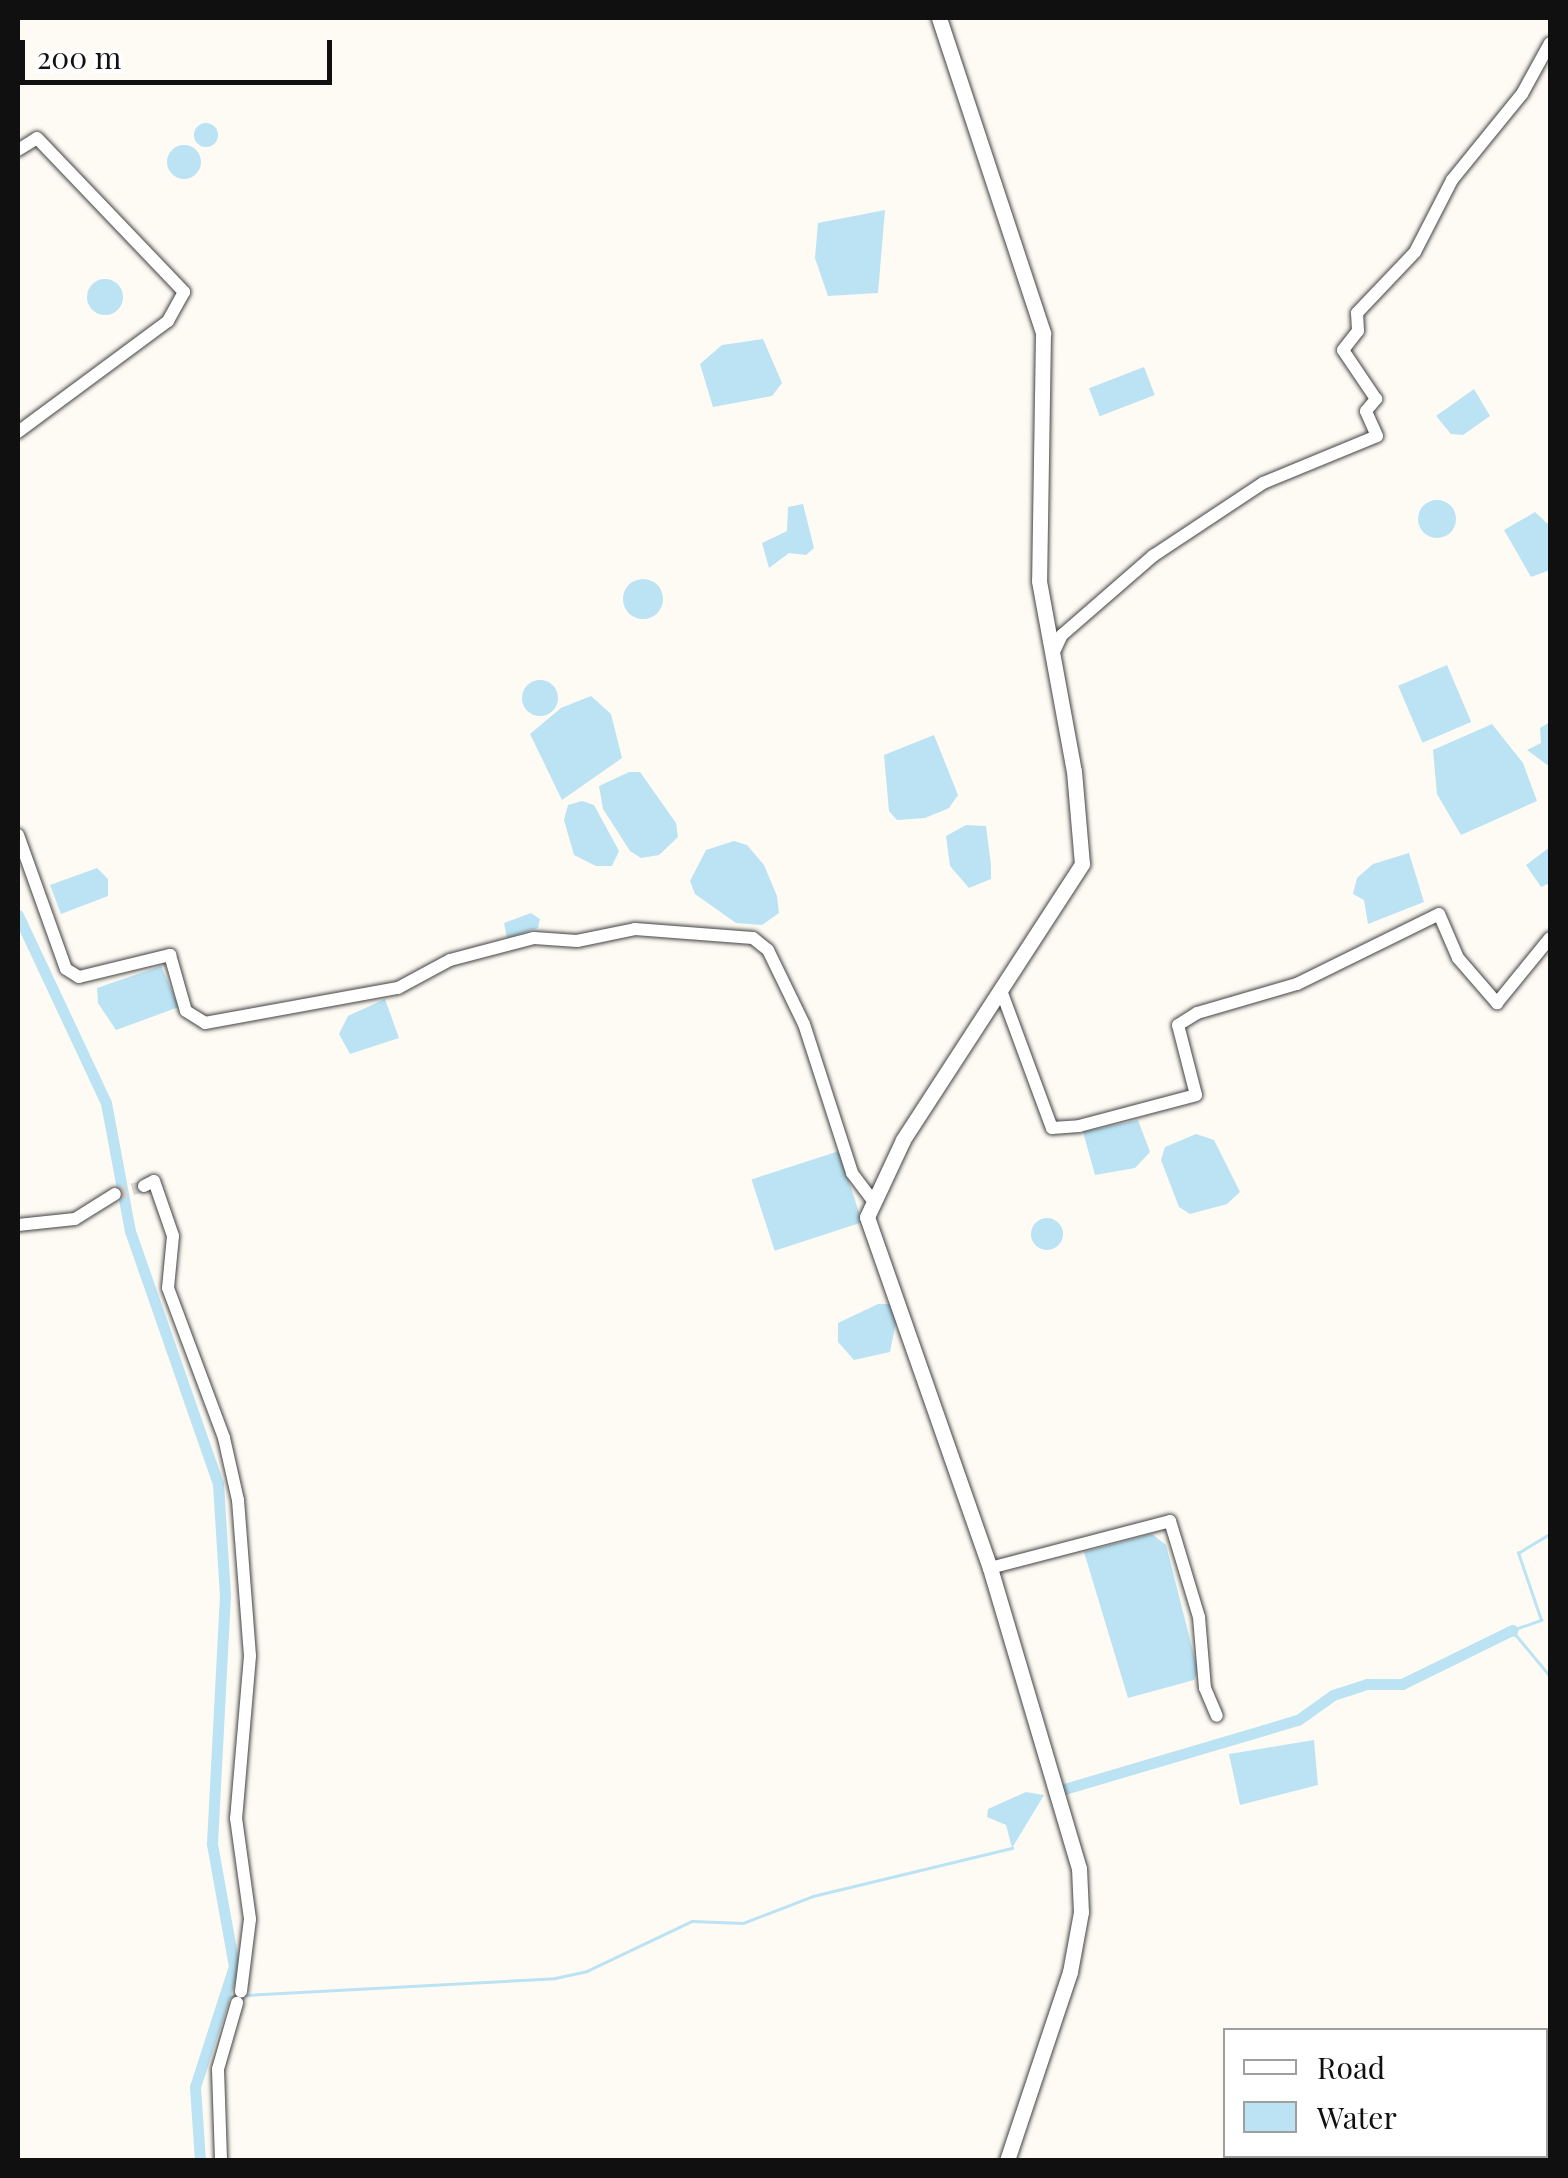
<!DOCTYPE html>
<html>
<head>
<meta charset="utf-8">
<style>
	body { margin:0 }
	#map { position:relative; width:1568px; height:2178px; overflow:hidden; background:#fefbf4; font-family:"Playfair Display",serif }
	div>[style] { position:absolute }
	[style*='--x'] { left:calc(var(--x)*1px); top:calc(var(--y)*1px); width:calc(var(--w)*1px); rotate:calc(var(--a)*1deg) }
	.water>* { inset:0; background:#bbe3f3; transform-origin:0 0 }
	.round { border-radius:50% }
	.stream>* { height:2.5px; margin:-1.25px; padding:0 1.25px; transform-origin:1.25px; border-radius:1.25px; background:#bbe3f3 }
	.canal>* { height:11px; margin:-5.5px; padding:0 5.5px; transform-origin:5.5px; border-radius:5.5px; background:#bbe3f3 }
	.minor-tunnel>* { height:12px; margin-top:-6px; transform-origin:0; background:repeating-linear-gradient(90deg,#dad8d2 0 12px,transparent 0 18px) }
	.roads { filter:drop-shadow(0 0 2px #434343) drop-shadow(0 0 2px #434343) }
	.minor>* { height:12px; margin:-6px; padding:0 6px; transform-origin:6px; border-radius:6px; background:#fff }
	.tertiary>* { height:15px; margin:-7.5px; padding:0 7.5px; transform-origin:7.5px; border-radius:7.5px; background:#fff }
	span { translate:-50% -50%; white-space:nowrap; text-align:center; line-height:1.15; -webkit-text-stroke:10px #fff; paint-order:stroke }
	.frame { position:absolute; inset:0; border:20px solid #101010; pointer-events:none }
	.legend { position:absolute; left:1223px; top:2028px; width:325px; height:130px; box-sizing:border-box; background:#fff; border:2px solid #9f9f9f; margin:0; padding:12px 18px; list-style:none; font-size:30px; color:#101010 }
	.legend li { display:flex; align-items:center; gap:20px; height:50px }
	.legend b { width:50px; border:2px solid #9f9f9f }
	.scale { position:absolute; left:20px; top:40px; width:312px; height:45px; box-sizing:border-box; border:5px solid #101010; border-top:0; padding-left:12px; font-size:30px; line-height:35px; white-space:nowrap; color:#101010; -webkit-text-stroke:8px #fff; paint-order:stroke }
</style>
</head>
<body>
<div id="map">
	<div class="water">
		<i class="round" style="left:194px;top:123px;width:24px;height:24px"></i>
		<i class="round" style="left:167px;top:145px;width:34px;height:34px"></i>
		<i style="clip-path:polygon(885px 210px,878px 293px,828px 296px,815px 258px,818px 223px)"></i>
		<i class="round" style="left:87px;top:279px;width:36px;height:36px"></i>
		<i style="clip-path:polygon(763px 339px,782px 383px,772px 396px,713px 407px,700px 364px,722px 345px)"></i>
		<i style="left:1144px;top:367px;width:30px;height:59px;rotate:69deg"></i>
		<i style="clip-path:polygon(1474px 389px,1490px 416px,1463px 435px,1451px 434px,1436px 416px)"></i>
		<i class="round" style="left:1418px;top:500px;width:38px;height:38px"></i>
		<i style="clip-path:polygon(803px 504px,814px 548px,806px 555px,789px 553px,769px 568px,762px 543px,787px 531px,788px 507px)"></i>
		<i style="clip-path:polygon(1535px 512px,1550px 526px,1550px 570px,1531px 577px,1504px 530px)"></i>
		<i class="round" style="left:623px;top:579px;width:40px;height:40px"></i>
		<i style="left:1447px;top:665px;width:62px;height:53px;rotate:67deg"></i>
		<i class="round" style="left:522px;top:680px;width:36px;height:36px"></i>
		<i style="clip-path:polygon(591px 696px,611px 714px,622px 758px,562px 800px,530px 734px,561px 708px)"></i>
		<i style="clip-path:polygon(1550px 722px,1550px 767px,1527px 750px,1541px 743px,1540px 728px)"></i>
		<i style="clip-path:polygon(1492px 724px,1523px 763px,1537px 801px,1461px 835px,1437px 794px,1433px 750px)"></i>
		<i style="clip-path:polygon(934px 735px,958px 795px,949px 808px,925px 818px,897px 820px,889px 811px,884px 755px)"></i>
		<i style="clip-path:polygon(629px 772px,640px 772px,676px 823px,678px 837px,659px 855px,641px 858px,630px 851px,603px 809px,599px 786px)"></i>
		<i style="clip-path:polygon(582px 801px,594px 805px,619px 851px,612px 866px,596px 866px,574px 855px,564px 820px,568px 805px)"></i>
		<i style="clip-path:polygon(966px 825px,986px 826px,991px 865px,991px 879px,969px 888px,950px 866px,946px 836px)"></i>
		<i style="clip-path:polygon(734px 841px,747px 845px,764px 865px,777px 896px,779px 913px,762px 925px,736px 923px,695px 894px,690px 881px,706px 850px)"></i>
		<i style="clip-path:polygon(1550px 847px,1550px 883px,1541px 887px,1526px 865px)"></i>
		<i style="clip-path:polygon(1409px 853px,1424px 902px,1368px 924px,1364px 900px,1353px 894px,1357px 878px,1373px 864px)"></i>
		<i style="clip-path:polygon(97px 868px,108px 879px,108px 896px,61px 914px,50px 885px)"></i>
		<i style="clip-path:polygon(531px 913px,540px 919px,538px 928px,507px 938px,504px 923px)"></i>
		<i style="clip-path:polygon(161px 966px,179px 1007px,116px 1030px,98px 1003px,97px 988px)"></i>
		<i style="clip-path:polygon(385px 999px,399px 1038px,350px 1054px,339px 1034px,348px 1016px)"></i>
		<i style="clip-path:polygon(1138px 1120px,1150px 1152px,1135px 1168px,1095px 1175px,1083px 1132px)"></i>
		<i style="clip-path:polygon(1196px 1134px,1214px 1140px,1240px 1192px,1227px 1204px,1190px 1214px,1179px 1207px,1161px 1160px,1165px 1147px)"></i>
		<i style="left:839px;top:1151px;width:75px;height:92px;rotate:72deg"></i>
		<i class="round" style="left:1031px;top:1218px;width:32px;height:32px"></i>
		<i style="clip-path:polygon(878px 1304px,891px 1304px,896px 1322px,890px 1352px,854px 1360px,838px 1342px,838px 1323px)"></i>
		<i style="clip-path:polygon(1152px 1534px,1166px 1545px,1198px 1671px,1194px 1680px,1128px 1698px,1084px 1552px)"></i>
		<i style="clip-path:polygon(1314px 1740px,1318px 1785px,1240px 1805px,1229px 1754px)"></i>
		<i style="clip-path:polygon(1026px 1792px,1044px 1795px,1012px 1848px,1006px 1825px,987px 1817px,988px 1809px)"></i>
	</div>
	<div class="stream">
		<i style="--x:1512;--y:1630;--w:31;--a:-19"></i>
		<i style="--x:1541;--y:1620;--w:71;--a:-108.9"></i>
		<i style="--x:1518;--y:1553;--w:37;--a:-31"></i>
		<i style="--x:1501;--y:1632;--w:15;--a:11"></i>
		<i style="--x:1516;--y:1635;--w:53;--a:50.3"></i>
		<i style="--x:245;--y:1995;--w:310;--a:-3.1"></i>
		<i style="--x:555;--y:1978;--w:33;--a:-12"></i>
		<i style="--x:587;--y:1971;--w:116;--a:-25.5"></i>
		<i style="--x:692;--y:1921;--w:51;--a:2.2"></i>
		<i style="--x:743;--y:1923;--w:75;--a:-21.1"></i>
		<i style="--x:813;--y:1896;--w:205;--a:-13.6"></i>
		<i style="--x:224;--y:1997;--w:14;--a:-4"></i>
	</div>
	<div class="canal">
		<i style="--x:18;--y:915;--w:208;--a:64.9"></i>
		<i style="--x:106;--y:1103;--w:130;--a:79.4"></i>
		<i style="--x:130;--y:1231;--w:268;--a:70.8"></i>
		<i style="--x:218;--y:1484;--w:111;--a:86.4"></i>
		<i style="--x:225;--y:1595;--w:249;--a:93"></i>
		<i style="--x:212;--y:1844;--w:124;--a:79.8"></i>
		<i style="--x:234;--y:1966;--w:127;--a:107.9"></i>
		<i style="--x:195;--y:2087;--w:73;--a:86.1"></i>
		<i style="--x:1061;--y:1790;--w:247;--a:-16.5"></i>
		<i style="--x:1298;--y:1720;--w:43;--a:-35.5"></i>
		<i style="--x:1333;--y:1695;--w:36;--a:-18"></i>
		<i style="--x:1367;--y:1684;--w:35;--a:0"></i>
		<i style="--x:1402;--y:1684;--w:123;--a:-26.1"></i>
	</div>
	<div class="minor-tunnel">
		<i style="--x:115;--y:1194;--w:30;--a:-15"></i>
	</div>
	<div class="roads">
		<div class="minor">
			<i style="--x:18;--y:150;--w:22;--a:-32"></i>
			<i style="--x:37;--y:138;--w:213;--a:46.3"></i>
			<i style="--x:184;--y:292;--w:33;--a:119"></i>
			<i style="--x:168;--y:321;--w:187;--a:143.5"></i>
			<i style="--x:1053;--y:654;--w:21;--a:-65"></i>
			<i style="--x:1062;--y:635;--w:121;--a:-41"></i>
			<i style="--x:1153;--y:556;--w:132;--a:-33.6"></i>
			<i style="--x:1263;--y:483;--w:123;--a:-22.4"></i>
			<i style="--x:1377;--y:436;--w:27;--a:-114"></i>
			<i style="--x:1366;--y:411;--w:16;--a:-50"></i>
			<i style="--x:1376;--y:399;--w:59;--a:-124"></i>
			<i style="--x:1343;--y:350;--w:24;--a:-52"></i>
			<i style="--x:1358;--y:331;--w:18;--a:-93"></i>
			<i style="--x:1357;--y:313;--w:84;--a:-46.4"></i>
			<i style="--x:1415;--y:252;--w:81;--a:-62.8"></i>
			<i style="--x:1452;--y:180;--w:111;--a:-50.9"></i>
			<i style="--x:1522;--y:94;--w:58;--a:-61.2"></i>
			<i style="--x:18;--y:835;--w:142;--a:70.3"></i>
			<i style="--x:66;--y:969;--w:15;--a:32"></i>
			<i style="--x:79;--y:977;--w:94;--a:-13.6"></i>
			<i style="--x:170;--y:955;--w:58;--a:74.1"></i>
			<i style="--x:186;--y:1011;--w:22;--a:32"></i>
			<i style="--x:205;--y:1023;--w:196;--a:-10.3"></i>
			<i style="--x:398;--y:988;--w:59;--a:-28.3"></i>
			<i style="--x:450;--y:960;--w:87;--a:-14.7"></i>
			<i style="--x:534;--y:938;--w:43;--a:4"></i>
			<i style="--x:577;--y:941;--w:59;--a:-11.7"></i>
			<i style="--x:635;--y:929;--w:118;--a:4.4"></i>
			<i style="--x:753;--y:938;--w:19;--a:39"></i>
			<i style="--x:768;--y:950;--w:82;--a:64.1"></i>
			<i style="--x:804;--y:1024;--w:157;--a:72.1"></i>
			<i style="--x:852;--y:1173;--w:36;--a:53"></i>
			<i style="--x:1002;--y:993;--w:144;--a:69.7"></i>
			<i style="--x:1052;--y:1128;--w:27;--a:-4"></i>
			<i style="--x:1079;--y:1126;--w:121;--a:-14.8"></i>
			<i style="--x:1196;--y:1095;--w:72;--a:-104.4"></i>
			<i style="--x:1178;--y:1025;--w:22;--a:-32"></i>
			<i style="--x:1197;--y:1013;--w:104;--a:-16.2"></i>
			<i style="--x:1297;--y:984;--w:158;--a:-26.2"></i>
			<i style="--x:1439;--y:914;--w:48;--a:66.6"></i>
			<i style="--x:1458;--y:958;--w:60;--a:49.1"></i>
			<i style="--x:1497;--y:1003;--w:84;--a:-50.8"></i>
			<i style="--x:144;--y:1186;--w:11;--a:-27"></i>
			<i style="--x:154;--y:1181;--w:58;--a:70.9"></i>
			<i style="--x:173;--y:1236;--w:52;--a:95.5"></i>
			<i style="--x:168;--y:1288;--w:160;--a:69.5"></i>
			<i style="--x:224;--y:1438;--w:64;--a:77.3"></i>
			<i style="--x:238;--y:1500;--w:156;--a:85.6"></i>
			<i style="--x:250;--y:1656;--w:163;--a:94.9"></i>
			<i style="--x:236;--y:1818;--w:102;--a:82.1"></i>
			<i style="--x:250;--y:1919;--w:73;--a:97.1"></i>
			<i style="--x:18;--y:1225;--w:57;--a:-6"></i>
			<i style="--x:75;--y:1219;--w:47;--a:-32"></i>
			<i style="--x:990;--y:1568;--w:186;--a:-14.6"></i>
			<i style="--x:1170;--y:1521;--w:100;--a:73.2"></i>
			<i style="--x:1199;--y:1617;--w:71;--a:85.2"></i>
			<i style="--x:1205;--y:1688;--w:30;--a:67"></i>
			<i style="--x:221;--y:2160;--w:91;--a:-91.9"></i>
			<i style="--x:218;--y:2069;--w:69;--a:-73.9"></i>
		</div>
		<div class="tertiary">
			<i style="--x:939;--y:18;--w:332;--a:71.7"></i>
			<i style="--x:1043;--y:333;--w:248;--a:90.9"></i>
			<i style="--x:1039;--y:581;--w:193;--a:79.6"></i>
			<i style="--x:1074;--y:771;--w:93;--a:85.1"></i>
			<i style="--x:1082;--y:864;--w:329;--a:123"></i>
			<i style="--x:903;--y:1140;--w:85;--a:115.1"></i>
			<i style="--x:867;--y:1217;--w:372;--a:70.7"></i>
			<i style="--x:990;--y:1568;--w:313;--a:73.5"></i>
			<i style="--x:1079;--y:1868;--w:44;--a:87.4"></i>
			<i style="--x:1081;--y:1912;--w:61;--a:100.4"></i>
			<i style="--x:1070;--y:1972;--w:198;--a:108.5"></i>
		</div>
	</div>
	<div class="frame"></div>
	<ul class="legend">
	<li><b style="height:12px;background:#fff"></b>Road</li>
	<li><b style="height:28px;background:#bbe3f3"></b>Water</li>
	</ul>
	<div class="scale">200 m</div>
</div>
</body>
</html>
